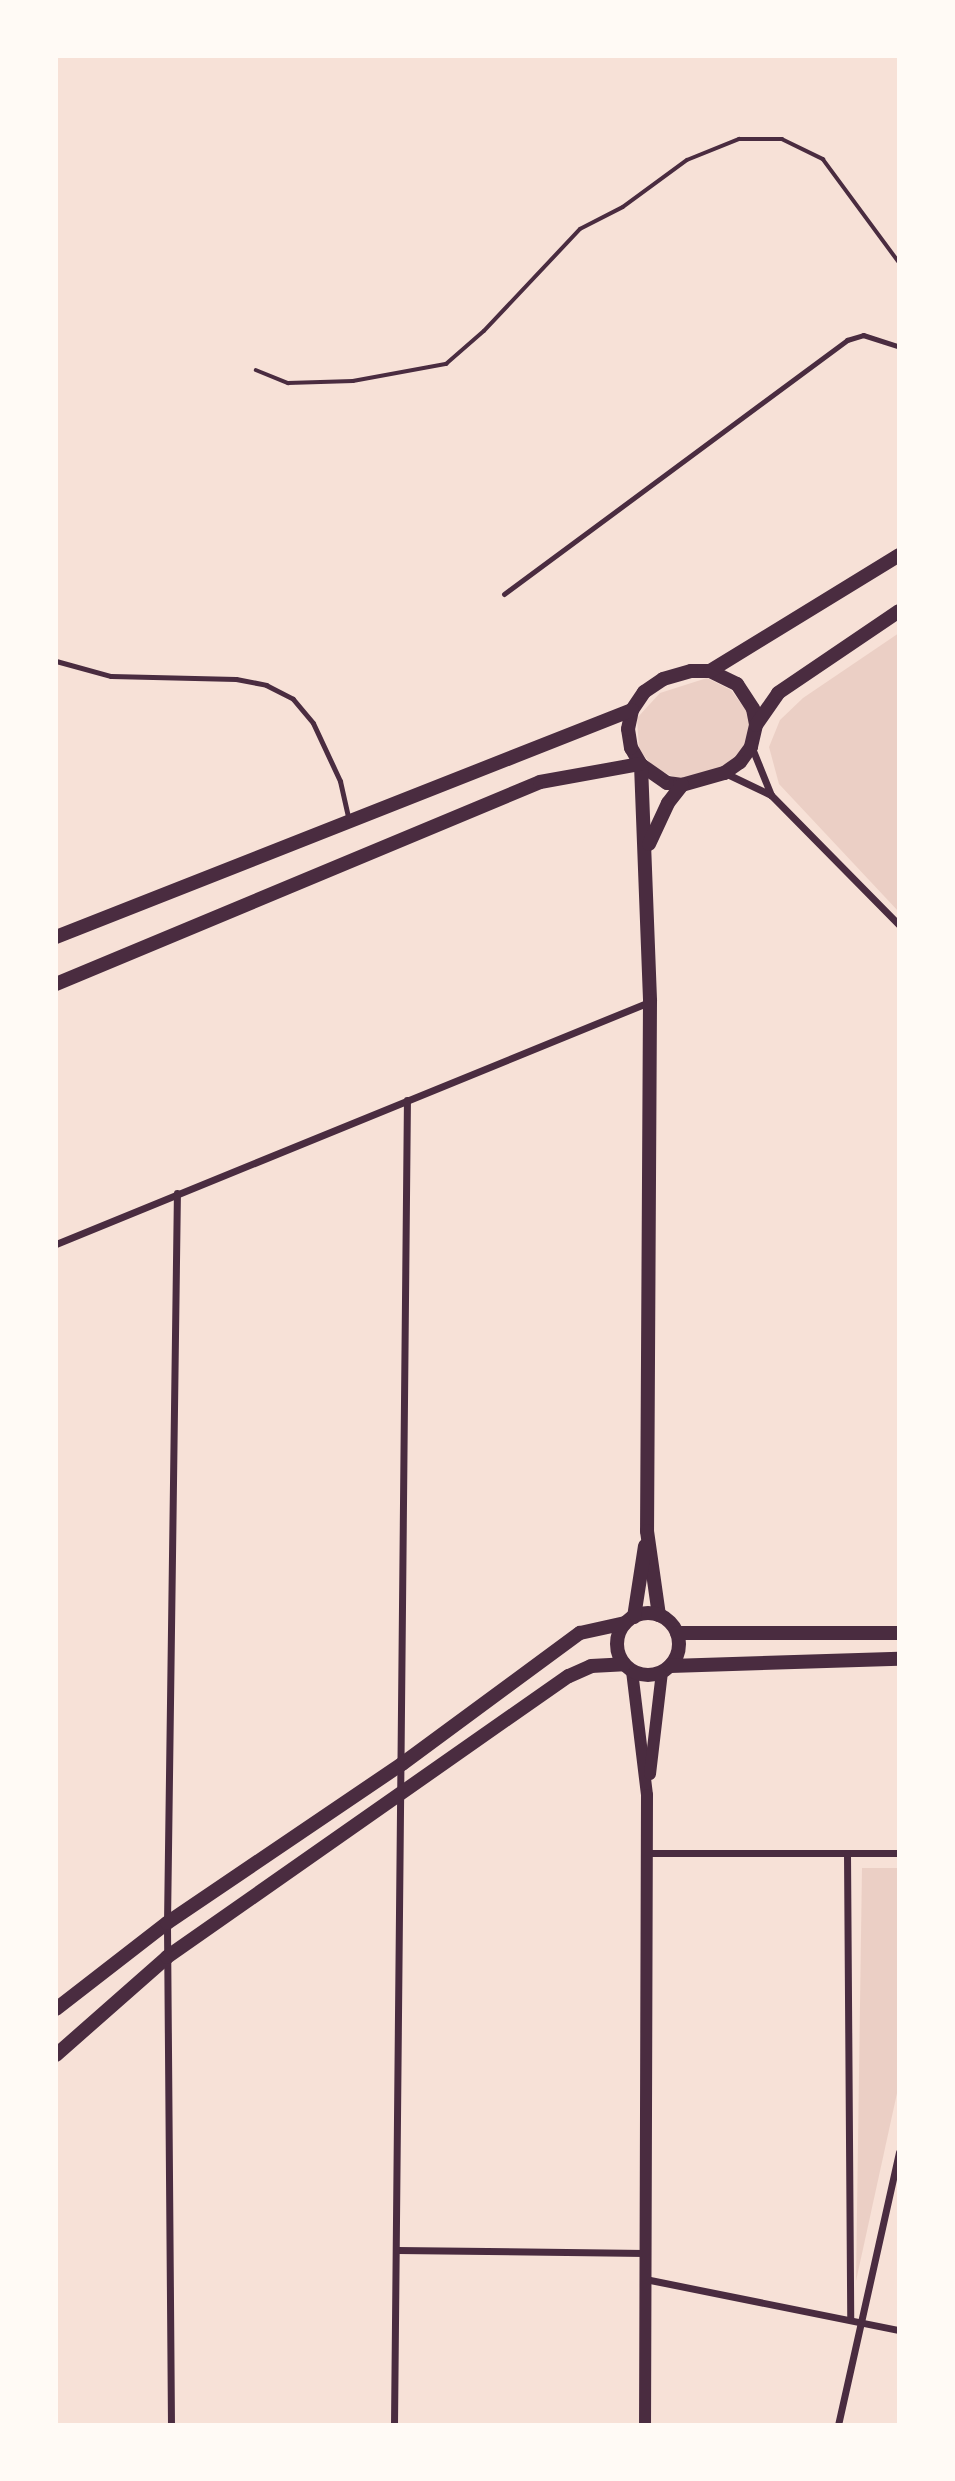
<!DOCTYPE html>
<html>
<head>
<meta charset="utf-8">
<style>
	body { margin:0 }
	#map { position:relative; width:955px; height:2481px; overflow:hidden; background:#f7e1d7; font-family:Cabin,sans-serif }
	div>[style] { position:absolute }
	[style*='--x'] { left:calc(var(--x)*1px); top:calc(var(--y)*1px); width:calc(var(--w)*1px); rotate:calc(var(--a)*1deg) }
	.green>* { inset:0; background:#ebcfc5 }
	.path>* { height:3.5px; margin:-1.75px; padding:0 1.75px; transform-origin:1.75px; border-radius:1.75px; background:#4a2c40 }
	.service>* { height:5px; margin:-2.5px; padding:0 2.5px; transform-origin:2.5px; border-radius:2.5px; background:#4a2c40 }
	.minor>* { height:7px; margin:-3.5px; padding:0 3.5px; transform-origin:3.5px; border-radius:3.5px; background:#4a2c40 }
	.tertiary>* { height:12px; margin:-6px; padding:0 6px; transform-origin:6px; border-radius:6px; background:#4a2c40 }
	.secondary>* { height:14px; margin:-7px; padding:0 7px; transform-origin:7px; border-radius:7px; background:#4a2c40 }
	.secondary>.ring { margin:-7px; padding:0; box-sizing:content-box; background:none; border:14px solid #4a2c40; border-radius:50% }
	span { translate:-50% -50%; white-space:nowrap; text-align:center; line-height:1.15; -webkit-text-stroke:7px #fffaf5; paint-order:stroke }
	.frame { position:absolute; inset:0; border:58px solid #fffaf5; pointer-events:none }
</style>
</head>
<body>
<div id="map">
	<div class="green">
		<i style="clip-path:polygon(899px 633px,899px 912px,779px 784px,769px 747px,780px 720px,803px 698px)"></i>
		<i style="clip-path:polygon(707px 678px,731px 690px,748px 713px,751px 729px,745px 749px,737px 760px,701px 776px,676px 778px,653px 767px,639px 749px,637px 718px,660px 693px)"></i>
		<i style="clip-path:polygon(862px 1868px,899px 1868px,899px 2084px,856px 2281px)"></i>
	</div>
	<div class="path">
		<i style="--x:256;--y:370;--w:35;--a:22"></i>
		<i style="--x:288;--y:383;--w:65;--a:-1.8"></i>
		<i style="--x:353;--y:381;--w:95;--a:-10.4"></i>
		<i style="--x:446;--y:364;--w:50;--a:-41"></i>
		<i style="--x:484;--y:331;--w:140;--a:-46.7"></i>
		<i style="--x:580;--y:229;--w:48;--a:-27.1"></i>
		<i style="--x:623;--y:207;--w:79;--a:-36.3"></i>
		<i style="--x:687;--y:160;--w:56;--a:-22"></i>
		<i style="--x:739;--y:139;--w:43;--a:0"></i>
		<i style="--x:782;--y:139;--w:46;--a:26"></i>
		<i style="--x:823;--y:159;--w:128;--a:53.6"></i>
	</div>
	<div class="service">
		<i style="--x:504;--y:594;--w:427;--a:-36.5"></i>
		<i style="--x:847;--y:340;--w:17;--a:-17"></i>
		<i style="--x:863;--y:335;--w:38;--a:18"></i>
		<i style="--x:56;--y:661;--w:57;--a:15.3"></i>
		<i style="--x:111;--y:676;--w:125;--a:1.4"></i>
		<i style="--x:236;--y:679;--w:31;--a:11"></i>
		<i style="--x:266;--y:685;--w:30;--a:27"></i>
		<i style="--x:293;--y:699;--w:31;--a:50"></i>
		<i style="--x:313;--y:723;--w:64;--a:65"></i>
		<i style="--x:340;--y:781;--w:41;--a:77.3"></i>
	</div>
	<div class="minor">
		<i style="--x:752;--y:748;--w:51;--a:68"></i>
		<i style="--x:771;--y:795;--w:182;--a:45.4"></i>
		<i style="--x:725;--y:773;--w:51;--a:25.6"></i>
		<i style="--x:56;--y:1244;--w:640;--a:-22.2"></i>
		<i style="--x:647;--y:1853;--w:252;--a:0"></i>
		<i style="--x:847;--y:1853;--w:466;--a:89.6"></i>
		<i style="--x:397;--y:2250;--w:248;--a:0.7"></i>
		<i style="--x:645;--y:2279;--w:259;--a:11.4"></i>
		<i style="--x:171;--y:2425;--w:502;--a:-90.46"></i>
		<i style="--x:167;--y:1923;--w:730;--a:-89.22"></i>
		<i style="--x:394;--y:2425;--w:1325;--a:-89.44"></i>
		<i style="--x:838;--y:2425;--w:280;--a:-77.4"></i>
	</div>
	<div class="tertiary">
		<i style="--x:632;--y:1671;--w:125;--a:83.1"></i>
		<i style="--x:647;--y:1795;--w:630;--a:90.18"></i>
		<i style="--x:650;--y:1774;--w:103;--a:-83.3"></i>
	</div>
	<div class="secondary">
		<i style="--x:691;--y:671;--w:19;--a:0"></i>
		<i style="--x:710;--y:671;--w:30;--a:26"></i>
		<i style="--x:737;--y:684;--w:30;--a:57"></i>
		<i style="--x:753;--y:709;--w:16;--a:79"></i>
		<i style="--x:756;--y:725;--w:23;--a:103"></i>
		<i style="--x:751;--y:747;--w:19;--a:126"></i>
		<i style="--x:740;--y:762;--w:19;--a:145"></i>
		<i style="--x:724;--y:773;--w:44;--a:164.1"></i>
		<i style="--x:682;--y:785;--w:15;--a:-172"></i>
		<i style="--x:667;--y:783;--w:32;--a:-145"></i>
		<i style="--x:641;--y:765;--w:20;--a:-120"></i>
		<i style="--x:631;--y:748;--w:19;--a:-99"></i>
		<i style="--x:628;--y:729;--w:19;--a:-78"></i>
		<i style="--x:632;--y:710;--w:22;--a:-56"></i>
		<i style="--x:644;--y:692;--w:23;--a:-34"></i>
		<i style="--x:663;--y:679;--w:29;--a:-16"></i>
		<i style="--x:710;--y:671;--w:222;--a:-31.5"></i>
		<i style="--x:756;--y:725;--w:39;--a:-55"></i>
		<i style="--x:778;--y:693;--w:146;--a:-34.1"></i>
		<i style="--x:641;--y:765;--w:236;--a:87.8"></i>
		<i style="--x:650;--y:1001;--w:530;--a:90.32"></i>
		<i style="--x:647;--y:1531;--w:85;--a:81.9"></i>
		<i style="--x:649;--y:844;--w:45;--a:-65.1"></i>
		<i style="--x:668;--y:803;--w:23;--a:-52"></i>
		<i style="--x:56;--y:937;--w:619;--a:-21.51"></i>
		<i style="--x:56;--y:984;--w:524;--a:-22.65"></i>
		<i style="--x:540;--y:782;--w:102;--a:-10.2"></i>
		<i class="ring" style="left:617px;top:1613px;width:48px;height:48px"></i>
		<i style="--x:634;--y:1617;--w:72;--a:-81.2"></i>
		<i style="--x:677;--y:1633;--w:222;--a:0"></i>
		<i style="--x:670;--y:1666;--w:229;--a:-1.8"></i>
		<i style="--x:56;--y:2009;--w:140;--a:-37.8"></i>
		<i style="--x:167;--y:1923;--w:284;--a:-34.1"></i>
		<i style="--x:402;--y:1764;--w:221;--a:-36.4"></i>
		<i style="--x:580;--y:1633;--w:46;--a:-12.5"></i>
		<i style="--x:56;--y:2055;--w:148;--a:-41.4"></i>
		<i style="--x:167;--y:1957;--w:490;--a:-35"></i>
		<i style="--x:569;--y:1676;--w:24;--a:-24"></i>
		<i style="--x:591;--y:1666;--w:33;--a:-3"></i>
	</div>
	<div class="frame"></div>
</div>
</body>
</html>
